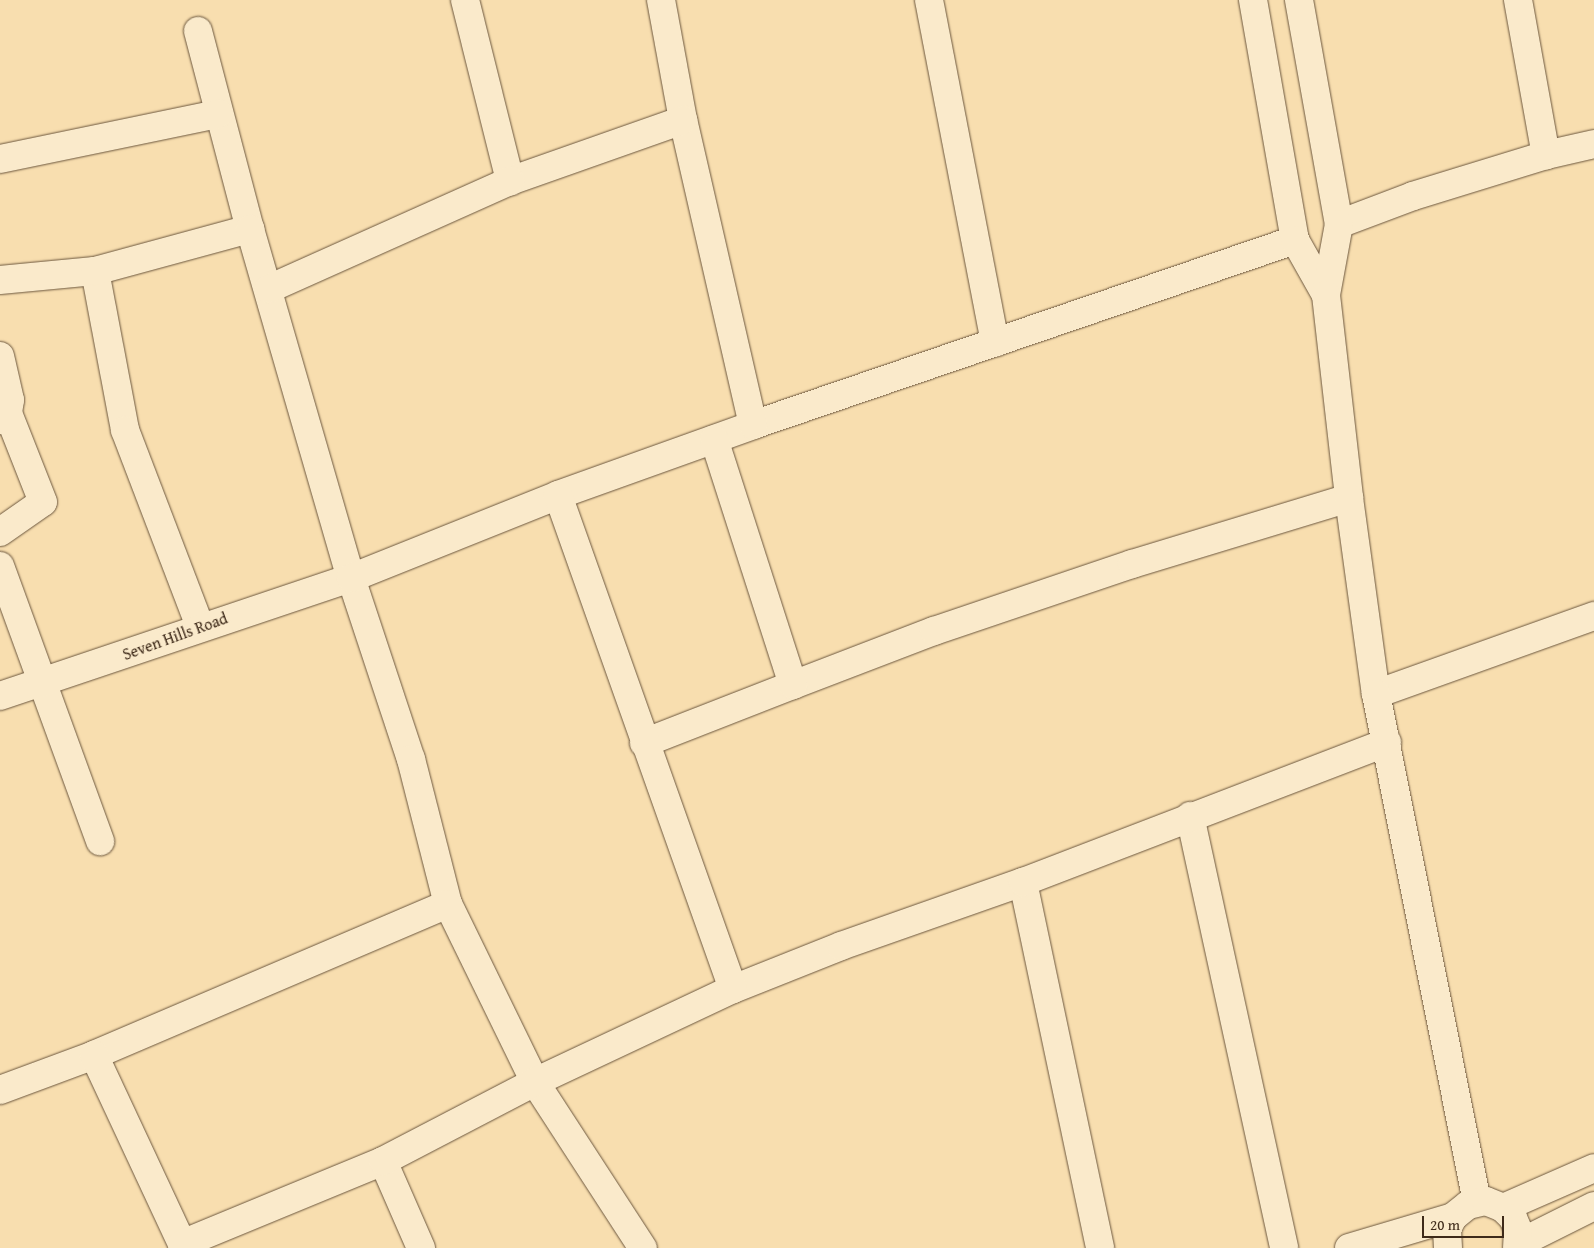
<!DOCTYPE html>
<html>
<head>
<meta charset="utf-8">
<style>
	body { margin:0 }
	#map { position:relative; width:1594px; height:1248px; overflow:hidden; background:#f8deaf; font-family:"Gentium Book Plus",serif }
	div>[style] { position:absolute }
	[style*='--x'] { left:calc(var(--x)*1px); top:calc(var(--y)*1px); width:calc(var(--w)*1px); rotate:calc(var(--a)*1deg) }
	.roads { filter:drop-shadow(0 0 1px #6c573e) drop-shadow(0 0 1px #6c573e) }
	.minor>* { height:28px; margin:-14px; padding:0 14px; transform-origin:14px; border-radius:14px; background:#faeacb }
	.tertiary>* { height:28px; margin:-14px; padding:0 14px; transform-origin:14px; border-radius:14px; background:#faeacb }
	.secondary>* { height:28px; margin:-14px; padding:0 14px; transform-origin:14px; border-radius:14px; background:#faeacb }
	span { translate:-50% -50%; white-space:nowrap; text-align:center; line-height:1.15; -webkit-text-stroke:4px #faeacb; paint-order:stroke }
	.street-label { font-size:16px; color:#3e2a19 }
	.scale { position:absolute; left:1422px; top:1216px; width:82px; height:22px; box-sizing:border-box; border:2px solid #3e2a19; border-top:0; padding-left:6px; font-size:15px; line-height:18px; white-space:nowrap; color:#3e2a19; -webkit-text-stroke:4px #faeacb; paint-order:stroke }
</style>
</head>
<body>
<div id="map">
	<div class="roads">
		<div class="minor">
			<i style="--x:465;--y:0;--w:187;--a:76"></i>
			<i style="--x:661;--y:0;--w:122;--a:79.6"></i>
			<i style="--x:929;--y:0;--w:349;--a:79.1"></i>
			<i style="--x:1518;--y:0;--w:158;--a:79.8"></i>
			<i style="--x:1546;--y:155;--w:49;--a:-12.9"></i>
			<i style="--x:198;--y:31;--w:205;--a:75.3"></i>
			<i style="--x:0;--y:159;--w:223;--a:-11.7"></i>
			<i style="--x:1339;--y:224;--w:79;--a:-20.7"></i>
			<i style="--x:1413;--y:196;--w:139;--a:-17.1"></i>
			<i style="--x:95;--y:271;--w:162;--a:79.3"></i>
			<i style="--x:125;--y:430;--w:210;--a:69.1"></i>
			<i style="--x:0;--y:280;--w:95;--a:-5.4"></i>
			<i style="--x:95;--y:271;--w:161;--a:-15.2"></i>
			<i style="--x:250;--y:229;--w:363;--a:73.9"></i>
			<i style="--x:351;--y:578;--w:191;--a:71.7"></i>
			<i style="--x:411;--y:759;--w:150;--a:75.7"></i>
			<i style="--x:0;--y:356;--w:45;--a:77.2"></i>
			<i style="--x:10;--y:400;--w:13;--a:99"></i>
			<i style="--x:8;--y:413;--w:11;--a:139"></i>
			<i style="--x:753;--y:425;--w:573;--a:-18.85"></i>
			<i style="--x:0;--y:532;--w:52;--a:-34.9"></i>
			<i style="--x:43;--y:502;--w:96;--a:-111.5"></i>
			<i style="--x:0;--y:566;--w:293;--a:70"></i>
			<i style="--x:793;--y:685;--w:151;--a:-21"></i>
			<i style="--x:934;--y:631;--w:209;--a:-18.7"></i>
			<i style="--x:1132;--y:564;--w:227;--a:-16.9"></i>
			<i style="--x:1376;--y:694;--w:232;--a:-19.7"></i>
			<i style="--x:0;--y:696;--w:370;--a:-18.6"></i>
			<i style="--x:351;--y:578;--w:223;--a:-21.8"></i>
			<i style="--x:558;--y:495;--w:207;--a:-19.7"></i>
			<i style="--x:753;--y:425;--w:313;--a:-102.9"></i>
			<i style="--x:683;--y:120;--w:183;--a:160.6"></i>
			<i style="--x:510;--y:181;--w:264;--a:155.9"></i>
			<i style="--x:644;--y:743;--w:160;--a:-21.3"></i>
			<i style="--x:793;--y:685;--w:258;--a:-107.8"></i>
			<i style="--x:1190;--y:816;--w:442;--a:77.7"></i>
			<i style="--x:1023;--y:882;--w:374;--a:78.1"></i>
			<i style="--x:733;--y:989;--w:116;--a:-21.7"></i>
			<i style="--x:841;--y:946;--w:193;--a:-19.4"></i>
			<i style="--x:1023;--y:882;--w:390;--a:-21"></i>
			<i style="--x:94;--y:1055;--w:385;--a:-23.1"></i>
			<i style="--x:448;--y:904;--w:198;--a:64"></i>
			<i style="--x:535;--y:1082;--w:198;--a:57"></i>
			<i style="--x:0;--y:1090;--w:100;--a:-20.4"></i>
			<i style="--x:94;--y:1055;--w:213;--a:65"></i>
			<i style="--x:383;--y:1161;--w:95;--a:66.4"></i>
			<i style="--x:182;--y:1244;--w:217;--a:-22.4"></i>
			<i style="--x:383;--y:1161;--w:171;--a:-27.5"></i>
			<i style="--x:535;--y:1082;--w:219;--a:-25.2"></i>
			<i style="--x:733;--y:989;--w:524;--a:-109.51"></i>
		</div>
		<div class="tertiary">
			<i style="--x:1253;--y:0;--w:244;--a:80.1"></i>
			<i style="--x:1295;--y:240;--w:63;--a:60.6"></i>
			<i style="--x:1299;--y:0;--w:228;--a:79.9"></i>
			<i style="--x:1339;--y:224;--w:72;--a:100.4"></i>
			<i style="--x:1326;--y:295;--w:204;--a:83.5"></i>
			<i style="--x:1349;--y:498;--w:198;--a:82.2"></i>
			<i style="--x:1376;--y:694;--w:518;--a:78.76"></i>
		</div>
		<div class="secondary">
			<i style="--x:1503;--y:1208;--w:99;--a:-23.7"></i>
			<i style="--x:1518;--y:1244;--w:85;--a:-26.6"></i>
			<i style="--x:1349;--y:1248;--w:109;--a:-16.6"></i>
			<i style="--x:1448;--y:1248;--w:19;--a:-93"></i>
			<i style="--x:1447;--y:1229;--w:13;--a:-63"></i>
			<i style="--x:1453;--y:1217;--w:19;--a:-39"></i>
			<i style="--x:1468;--y:1205;--w:18;--a:-13"></i>
			<i style="--x:1486;--y:1201;--w:18;--a:22"></i>
			<i style="--x:1503;--y:1208;--w:14;--a:45"></i>
			<i style="--x:1513;--y:1218;--w:13;--a:67"></i>
			<i style="--x:1518;--y:1230;--w:18;--a:93"></i>
		</div>
	</div>
	<div class="street-label">
		<span style="left:175px;top:636px;rotate:-20deg">Seven Hills Road</span>
	</div>
	<div class="scale">20 m</div>
</div>
</body>
</html>
